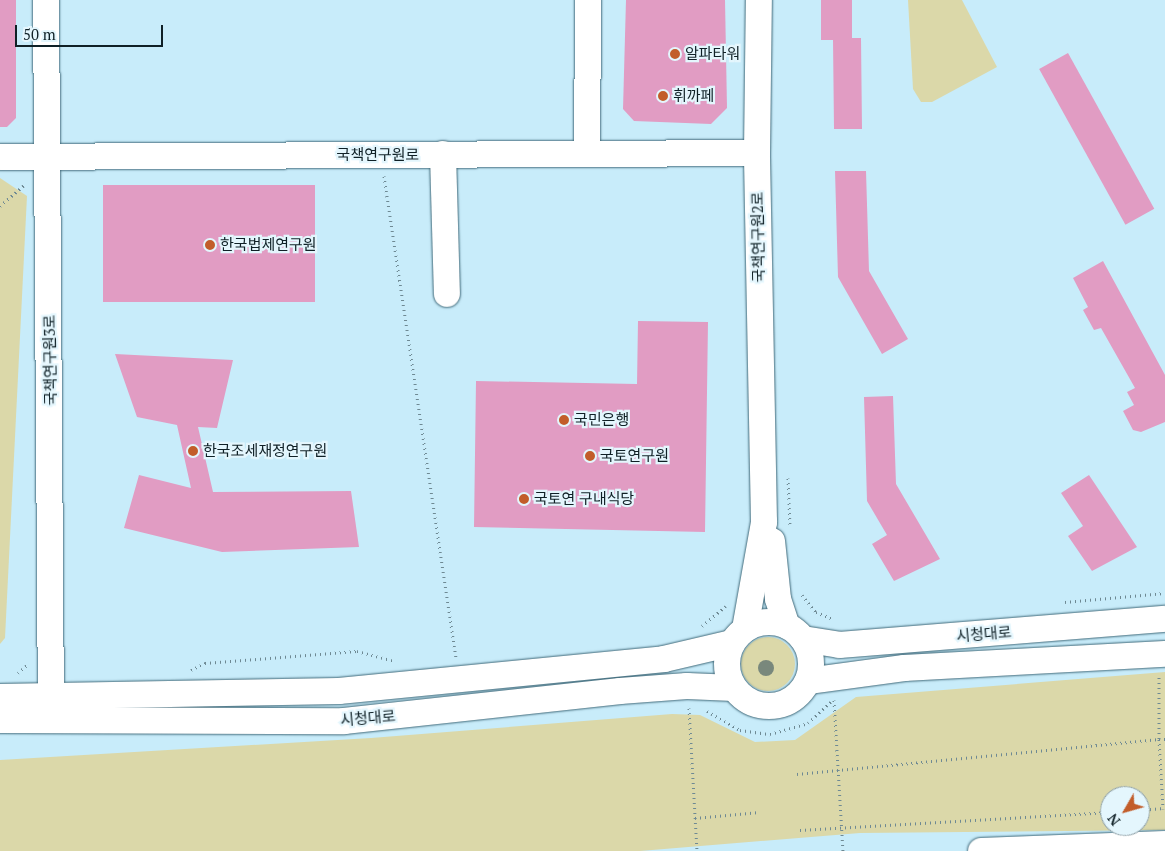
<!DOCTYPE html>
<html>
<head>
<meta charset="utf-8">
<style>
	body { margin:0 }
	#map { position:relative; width:1165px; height:851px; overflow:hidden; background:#c8ecfa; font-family:"PT Serif","Noto Sans KR",serif }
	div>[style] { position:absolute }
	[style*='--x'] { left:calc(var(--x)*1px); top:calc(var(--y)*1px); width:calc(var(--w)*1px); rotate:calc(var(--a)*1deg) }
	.green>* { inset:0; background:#dbd8a9 }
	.round { border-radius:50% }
	.building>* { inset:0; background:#e19cc3; transform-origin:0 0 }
	.path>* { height:3px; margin-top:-1.5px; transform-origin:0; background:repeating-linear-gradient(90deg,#6e8993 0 1px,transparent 0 5px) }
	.roads { filter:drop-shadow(0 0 1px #416a7a) drop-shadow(0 0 1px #416a7a) }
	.minor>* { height:26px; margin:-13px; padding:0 13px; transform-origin:13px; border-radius:13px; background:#fff }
	.minor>.ring { margin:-13px; padding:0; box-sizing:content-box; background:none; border:26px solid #fff; border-radius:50% }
	.trees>* { width:16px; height:16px; margin:-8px; border-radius:50%; background:#79887c }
	.dots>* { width:14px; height:14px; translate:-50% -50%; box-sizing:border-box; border:2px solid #e4f6fd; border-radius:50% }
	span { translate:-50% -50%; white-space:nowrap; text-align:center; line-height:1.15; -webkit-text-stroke:4.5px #e4f6fd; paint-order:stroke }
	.poi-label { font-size:15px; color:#0f2026 }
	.left { translate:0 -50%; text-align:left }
	.street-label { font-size:15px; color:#0f2026 }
	.north { position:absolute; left:1100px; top:786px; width:50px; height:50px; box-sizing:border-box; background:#e4f6fd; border:1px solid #8fa0a7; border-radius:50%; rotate:232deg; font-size:14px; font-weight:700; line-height:20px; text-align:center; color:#0f2026 }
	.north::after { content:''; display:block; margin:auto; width:18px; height:22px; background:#c25d2a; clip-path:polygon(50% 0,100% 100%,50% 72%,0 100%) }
	.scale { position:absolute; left:15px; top:25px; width:148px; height:22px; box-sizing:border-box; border:2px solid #0f2026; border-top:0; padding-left:6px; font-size:15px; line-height:18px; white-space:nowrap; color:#0f2026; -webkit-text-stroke:4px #e4f6fd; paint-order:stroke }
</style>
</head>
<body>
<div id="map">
	<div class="green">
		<i style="clip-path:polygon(908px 0,962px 0,997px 67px,932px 102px,921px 102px,913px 89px)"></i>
		<i style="clip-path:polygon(0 178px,27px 196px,5px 638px,0 644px)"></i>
		<i class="round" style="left:741px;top:637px;width:54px;height:54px"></i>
		<i style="clip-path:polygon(evenodd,1165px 672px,1165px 830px,860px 833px,640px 851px,0 851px,0 760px,371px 738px,672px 714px,700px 715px,755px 742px,795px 740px,856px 697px,1165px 672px,1110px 796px,1140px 796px,1140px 826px,1110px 826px,1110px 796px)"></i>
	</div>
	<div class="building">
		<i style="clip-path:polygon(0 0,16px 0,16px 118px,7px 127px,0 127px)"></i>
		<i style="clip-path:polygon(626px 0,725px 0,727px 108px,711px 124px,634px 121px,623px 109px)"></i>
		<i style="clip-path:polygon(821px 0,852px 0,852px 38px,861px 38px,862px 129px,834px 129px,833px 40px,821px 40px)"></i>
		<i style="left:1068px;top:53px;width:178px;height:33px;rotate:61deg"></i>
		<i style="clip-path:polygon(835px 171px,866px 171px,869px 271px,908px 339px,882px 354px,838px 277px)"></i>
		<i style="left:315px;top:185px;width:117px;height:212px;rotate:90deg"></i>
		<i style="clip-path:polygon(1103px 261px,1165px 375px,1165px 422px,1141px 432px,1133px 430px,1123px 411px,1134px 405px,1127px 392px,1135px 388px,1101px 328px,1094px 330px,1083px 310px,1088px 307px,1073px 278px)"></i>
		<i style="clip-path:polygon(638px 321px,708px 322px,705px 532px,474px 527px,476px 381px,637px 384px)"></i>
		<i style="clip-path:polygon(115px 354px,233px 360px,217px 428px,198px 427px,213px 492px,351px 491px,359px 547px,222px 552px,124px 528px,139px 475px,191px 488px,177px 425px,137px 417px)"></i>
		<i style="clip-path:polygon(893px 396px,896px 484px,940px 559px,894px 581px,872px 544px,887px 535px,867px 501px,864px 397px)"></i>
		<i style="clip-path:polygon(1089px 475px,1137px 547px,1092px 571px,1068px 536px,1083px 526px,1061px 493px)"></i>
	</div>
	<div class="path">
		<i style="--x:384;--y:176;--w:486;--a:81.5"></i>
		<i style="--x:0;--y:206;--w:32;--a:-41"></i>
		<i style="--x:788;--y:478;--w:48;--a:87.6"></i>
		<i style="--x:802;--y:595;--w:22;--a:51"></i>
		<i style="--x:816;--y:612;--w:18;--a:22"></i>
		<i style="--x:1065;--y:602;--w:100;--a:-5.1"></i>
		<i style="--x:702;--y:626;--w:31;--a:-40"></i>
		<i style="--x:191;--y:670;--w:16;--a:-27"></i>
		<i style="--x:205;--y:663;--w:152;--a:-4.5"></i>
		<i style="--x:357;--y:651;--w:38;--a:15"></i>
		<i style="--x:18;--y:673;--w:13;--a:-42"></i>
		<i style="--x:1159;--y:677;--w:62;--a:90"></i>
		<i style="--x:1159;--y:739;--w:6;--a:0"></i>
		<i style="--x:834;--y:700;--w:151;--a:86.6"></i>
		<i style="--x:689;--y:708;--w:143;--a:86.8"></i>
		<i style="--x:707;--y:711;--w:38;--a:30"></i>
		<i style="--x:740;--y:730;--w:30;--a:8"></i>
		<i style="--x:770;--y:734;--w:40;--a:-16"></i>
		<i style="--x:808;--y:723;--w:33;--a:-43"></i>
		<i style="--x:797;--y:774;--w:364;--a:-5.5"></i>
		<i style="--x:1159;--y:739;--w:70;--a:86.7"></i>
		<i style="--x:1140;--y:810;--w:24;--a:-5"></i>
		<i style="--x:695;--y:818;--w:65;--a:-5.3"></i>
		<i style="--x:800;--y:830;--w:311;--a:-3.3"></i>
	</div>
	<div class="roads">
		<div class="minor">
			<i style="--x:46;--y:0;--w:714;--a:89.6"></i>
			<i style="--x:587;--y:153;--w:153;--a:-89.6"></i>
			<i style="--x:443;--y:154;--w:140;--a:88.4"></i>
			<i style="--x:0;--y:157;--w:757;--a:-0.3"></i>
			<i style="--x:772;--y:541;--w:58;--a:84.1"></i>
			<i style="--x:778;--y:599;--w:28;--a:72"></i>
			<i class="ring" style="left:727px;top:622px;width:58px;height:58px"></i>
			<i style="--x:745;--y:629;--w:109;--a:-79.9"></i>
			<i style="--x:764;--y:522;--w:369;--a:-91.1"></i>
			<i style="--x:757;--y:153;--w:153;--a:-89.3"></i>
			<i style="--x:803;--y:639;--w:37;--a:9"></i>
			<i style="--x:840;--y:645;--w:326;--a:-4.6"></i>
			<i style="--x:808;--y:681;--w:97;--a:-7.7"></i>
			<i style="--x:904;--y:668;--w:261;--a:-3.1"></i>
			<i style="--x:0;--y:697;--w:339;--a:-1"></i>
			<i style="--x:339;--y:691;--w:327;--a:-5.6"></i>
			<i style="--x:664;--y:659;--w:70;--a:-13.2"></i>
			<i style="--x:0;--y:720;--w:344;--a:0.2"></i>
			<i style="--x:344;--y:721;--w:278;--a:-6.2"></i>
			<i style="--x:620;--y:691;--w:67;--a:-4.3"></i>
			<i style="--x:687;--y:686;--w:47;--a:2.4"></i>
			<i style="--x:981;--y:851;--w:184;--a:-2.2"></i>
		</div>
	</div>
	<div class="trees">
		<i style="left:766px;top:668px"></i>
	</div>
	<div class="dots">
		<i style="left:675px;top:54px;background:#c25d2a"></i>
		<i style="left:663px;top:96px;background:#c25d2a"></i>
		<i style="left:210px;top:245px;background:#c25d2a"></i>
		<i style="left:564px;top:420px;background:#c25d2a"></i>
		<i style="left:193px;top:451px;background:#c25d2a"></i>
		<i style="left:590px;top:456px;background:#c25d2a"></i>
		<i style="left:524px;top:499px;background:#c25d2a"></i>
	</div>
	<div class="poi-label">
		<span class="left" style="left:685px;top:54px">알파타워</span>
		<span class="left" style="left:673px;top:96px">휘까페</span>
		<span class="left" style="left:220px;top:245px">한국법제연구원</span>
		<span class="left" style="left:574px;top:420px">국민은행</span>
		<span class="left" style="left:203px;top:451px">한국조세재정연구원</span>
		<span class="left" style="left:600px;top:456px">국토연구원</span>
		<span class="left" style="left:534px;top:499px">국토연 구내식당</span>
	</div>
	<div class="street-label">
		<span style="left:378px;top:155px">국책연구원로</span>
		<span style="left:758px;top:237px;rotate:-91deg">국책연구원2로</span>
		<span style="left:50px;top:360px;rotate:-91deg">국책연구원3로</span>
		<span style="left:984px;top:634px;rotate:-5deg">시청대로</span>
		<span style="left:368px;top:718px;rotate:-5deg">시청대로</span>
	</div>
	<div class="north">N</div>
	<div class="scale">50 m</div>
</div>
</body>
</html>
